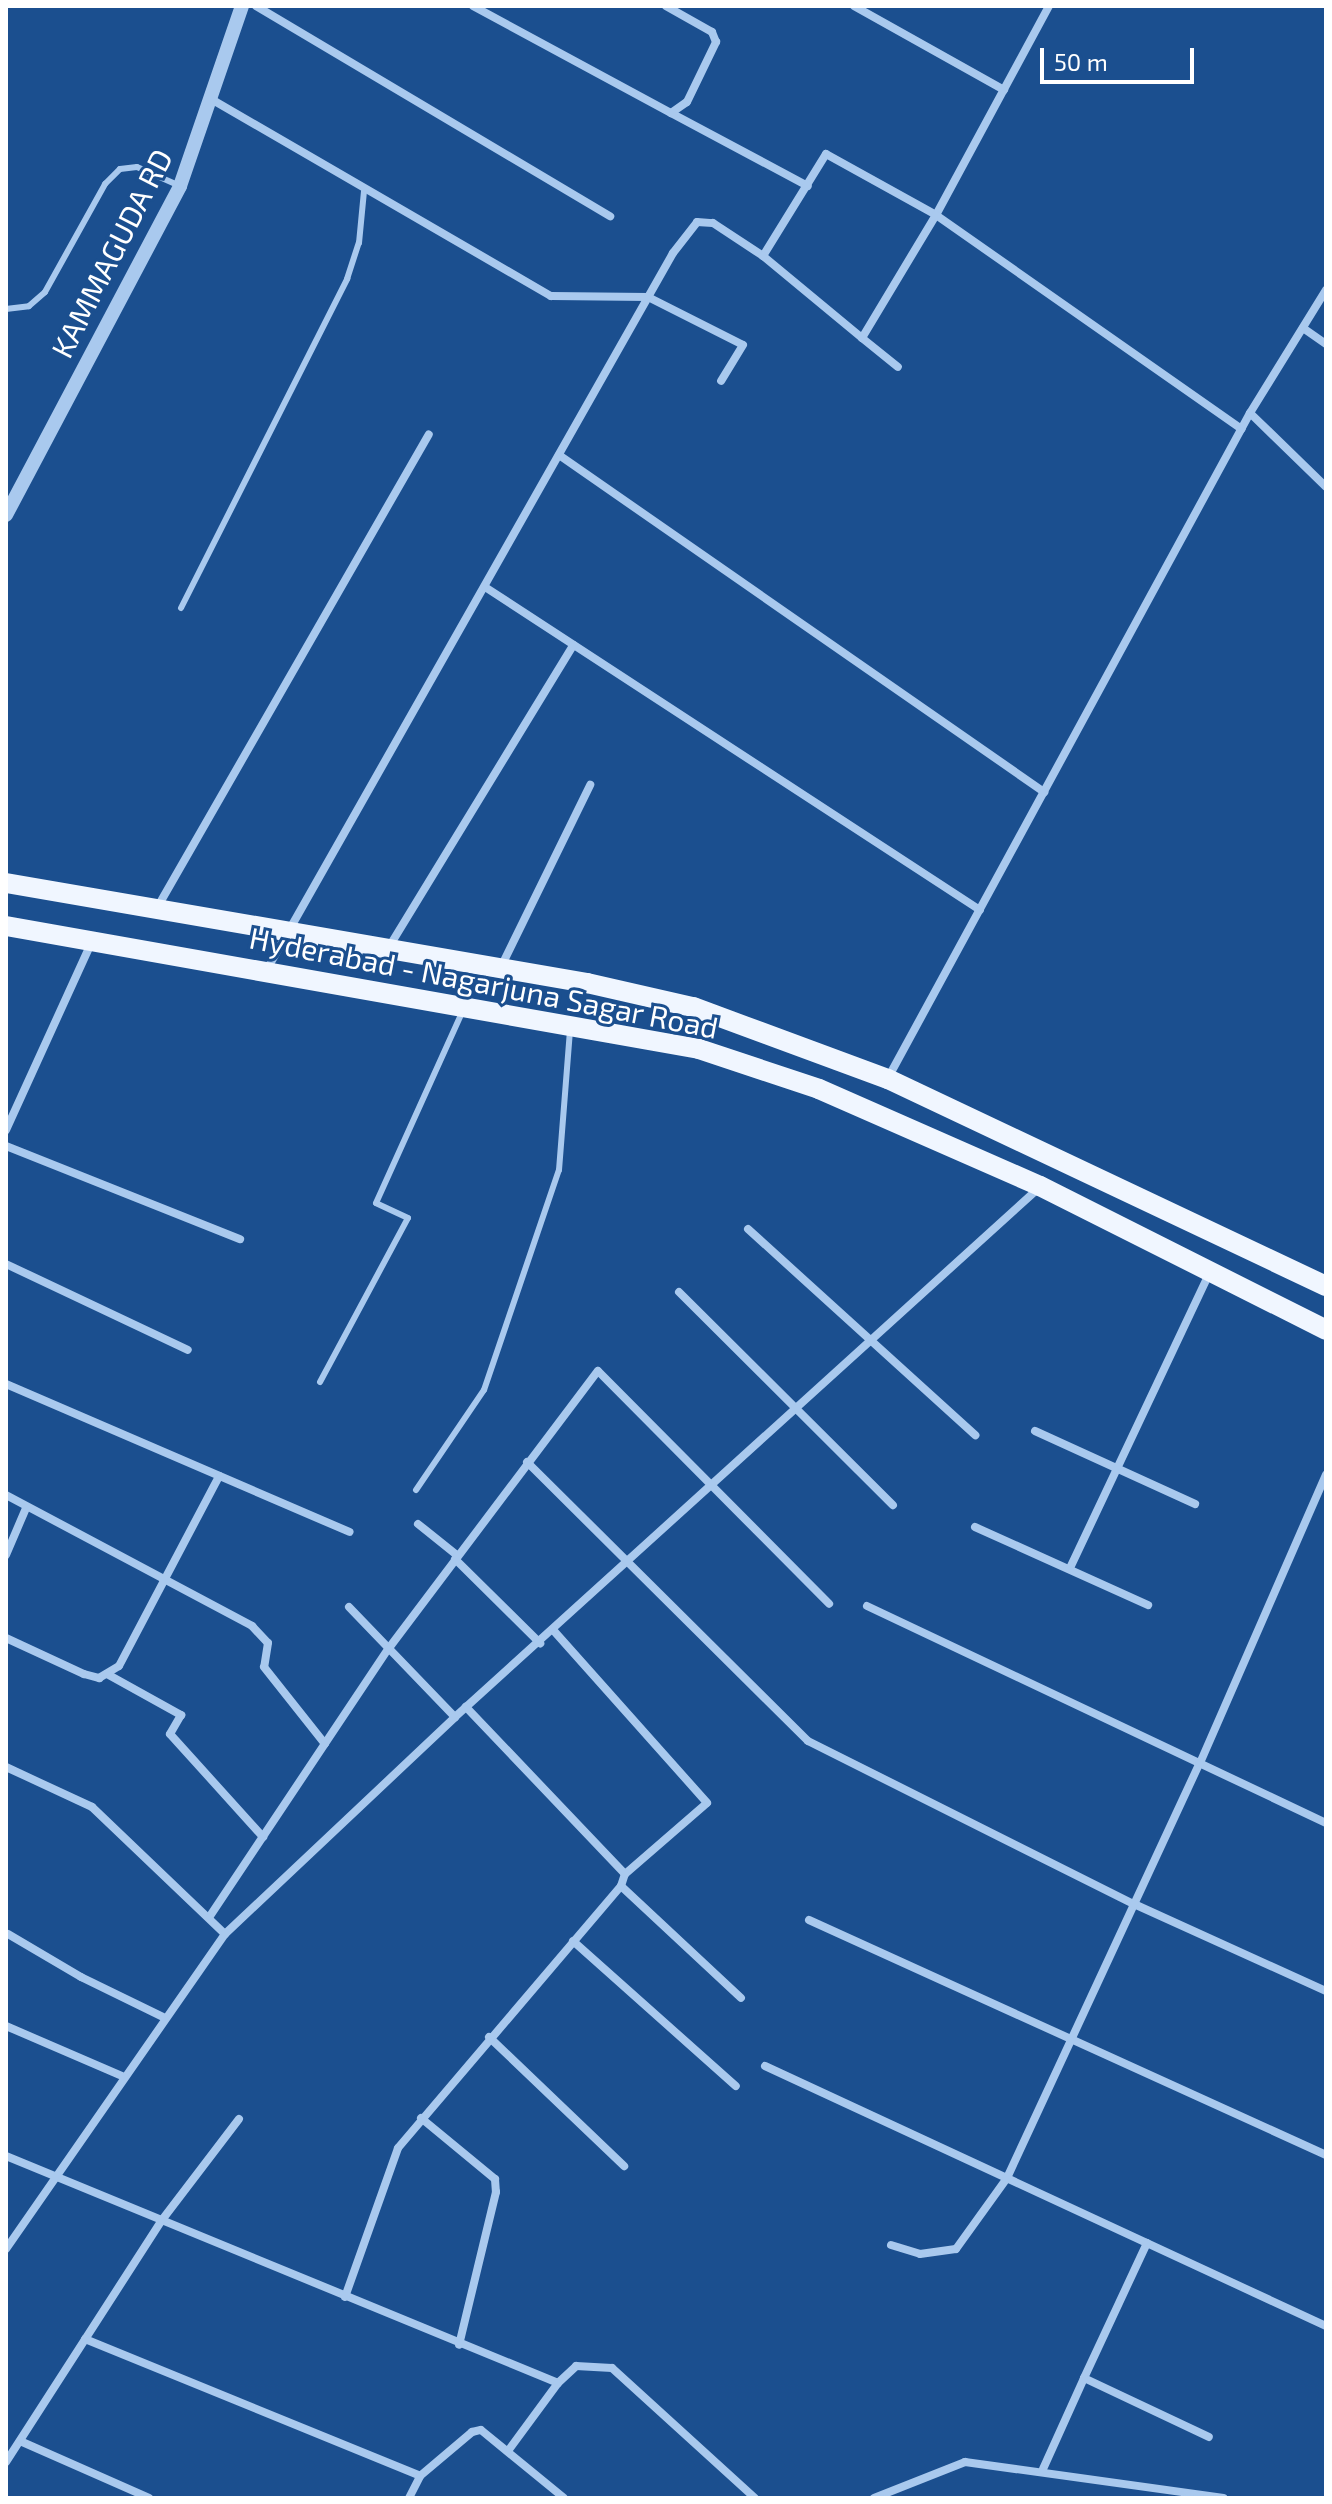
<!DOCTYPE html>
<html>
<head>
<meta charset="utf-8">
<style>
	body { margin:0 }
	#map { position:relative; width:1332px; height:2504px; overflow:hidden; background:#1b4f8f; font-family:"Exo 2",sans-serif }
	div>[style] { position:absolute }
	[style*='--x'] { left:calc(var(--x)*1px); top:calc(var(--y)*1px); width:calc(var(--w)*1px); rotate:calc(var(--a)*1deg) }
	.service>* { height:6px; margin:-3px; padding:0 3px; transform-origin:3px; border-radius:3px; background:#a9c9ee }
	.minor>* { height:8px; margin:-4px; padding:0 4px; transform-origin:4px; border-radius:4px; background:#a9c9ee }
	.tertiary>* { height:14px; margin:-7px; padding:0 7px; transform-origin:7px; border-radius:7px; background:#a9c9ee }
	.primary>* { height:20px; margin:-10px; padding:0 10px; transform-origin:10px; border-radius:10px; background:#f0f6ff }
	span { translate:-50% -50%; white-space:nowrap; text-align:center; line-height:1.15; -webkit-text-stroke:6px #1b4f8f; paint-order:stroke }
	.street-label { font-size:30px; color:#fff }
	.frame { position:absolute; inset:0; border:8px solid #fff; pointer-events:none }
	.scale { position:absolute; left:1040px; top:48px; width:154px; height:36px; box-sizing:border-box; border:4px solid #fff; border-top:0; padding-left:10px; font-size:24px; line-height:28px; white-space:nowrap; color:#fff; -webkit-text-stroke:6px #1b4f8f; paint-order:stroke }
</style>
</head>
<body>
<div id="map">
	<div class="service">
		<i style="--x:6;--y:309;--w:23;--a:-7"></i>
		<i style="--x:29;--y:306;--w:21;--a:-41"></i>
		<i style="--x:45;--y:292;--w:124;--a:-60.9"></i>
		<i style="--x:105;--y:184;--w:21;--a:-45"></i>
		<i style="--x:120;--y:169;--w:17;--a:-7"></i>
		<i style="--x:137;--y:167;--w:47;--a:23.8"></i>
		<i style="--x:181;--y:608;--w:369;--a:-63.2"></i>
		<i style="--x:347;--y:279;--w:38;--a:-72"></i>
		<i style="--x:359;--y:243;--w:52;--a:-84.5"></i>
		<i style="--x:320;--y:1382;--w:186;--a:-61.8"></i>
		<i style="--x:408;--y:1218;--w:35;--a:-155"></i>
		<i style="--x:376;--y:1203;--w:212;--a:-65.7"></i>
		<i style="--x:416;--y:1490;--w:121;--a:-55.8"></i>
		<i style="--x:484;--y:1390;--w:232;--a:-71.2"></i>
		<i style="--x:559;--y:1170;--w:140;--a:-85.5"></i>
	</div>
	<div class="minor">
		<i style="--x:256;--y:6;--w:412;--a:30.7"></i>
		<i style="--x:473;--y:6;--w:225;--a:28.4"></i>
		<i style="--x:671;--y:113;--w:19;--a:-35"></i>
		<i style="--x:687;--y:102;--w:67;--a:-64.2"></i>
		<i style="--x:716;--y:42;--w:11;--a:-112"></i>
		<i style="--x:712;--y:32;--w:53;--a:-150.5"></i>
		<i style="--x:854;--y:6;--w:172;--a:29.2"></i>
		<i style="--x:211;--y:99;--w:393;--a:30.1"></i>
		<i style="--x:551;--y:296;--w:97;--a:0.6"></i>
		<i style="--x:648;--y:297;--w:106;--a:26.8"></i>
		<i style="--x:743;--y:345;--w:42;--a:121.4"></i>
		<i style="--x:671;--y:113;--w:155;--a:28.1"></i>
		<i style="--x:763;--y:256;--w:120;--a:-58.3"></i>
		<i style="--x:826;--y:154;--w:126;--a:29"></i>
		<i style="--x:936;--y:215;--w:238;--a:-61.6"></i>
		<i style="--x:1303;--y:328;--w:28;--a:35"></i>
		<i style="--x:862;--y:338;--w:46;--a:38.9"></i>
		<i style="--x:1250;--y:413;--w:106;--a:44.2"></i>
		<i style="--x:559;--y:455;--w:591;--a:34.79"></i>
		<i style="--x:485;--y:587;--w:591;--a:33.13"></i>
		<i style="--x:157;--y:908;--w:546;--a:-60.15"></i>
		<i style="--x:389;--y:947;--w:354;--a:-58.6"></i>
		<i style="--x:501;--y:967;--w:203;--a:-63.9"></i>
		<i style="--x:266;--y:971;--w:825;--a:-60.45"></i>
		<i style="--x:673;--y:253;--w:39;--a:-52"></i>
		<i style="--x:697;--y:222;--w:16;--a:4"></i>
		<i style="--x:713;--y:223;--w:60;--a:33.4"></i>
		<i style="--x:763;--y:256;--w:129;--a:39.6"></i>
		<i style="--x:862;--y:338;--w:144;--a:-59"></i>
		<i style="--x:936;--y:215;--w:373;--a:35"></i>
		<i style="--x:888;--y:1078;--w:757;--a:-61.44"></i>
		<i style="--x:1250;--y:413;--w:145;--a:-58.3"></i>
		<i style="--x:6;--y:1130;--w:208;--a:-65.5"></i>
		<i style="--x:6;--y:1146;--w:252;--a:21.7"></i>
		<i style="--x:748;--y:1229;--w:307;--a:42.2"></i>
		<i style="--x:6;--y:1264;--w:201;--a:25.3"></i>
		<i style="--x:679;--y:1292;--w:302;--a:44.9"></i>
		<i style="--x:6;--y:1384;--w:374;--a:23.3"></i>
		<i style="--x:1035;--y:1431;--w:176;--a:24.5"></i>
		<i style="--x:527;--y:1462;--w:396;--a:44.8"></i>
		<i style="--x:808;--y:1741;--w:364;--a:26.6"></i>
		<i style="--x:1134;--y:1904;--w:211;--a:24.4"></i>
		<i style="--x:6;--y:1495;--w:279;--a:28"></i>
		<i style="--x:252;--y:1626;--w:23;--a:47"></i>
		<i style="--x:268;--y:1643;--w:24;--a:99"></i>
		<i style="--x:264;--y:1667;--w:98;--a:51.6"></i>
		<i style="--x:418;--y:1524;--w:51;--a:38.7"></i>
		<i style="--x:975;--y:1527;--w:190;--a:24.3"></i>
		<i style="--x:6;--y:1555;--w:51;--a:-66.9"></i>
		<i style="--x:455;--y:1559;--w:120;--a:44.7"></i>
		<i style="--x:1070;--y:1568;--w:327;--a:-64.7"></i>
		<i style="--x:867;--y:1606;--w:508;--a:25.3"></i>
		<i style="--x:349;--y:1607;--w:153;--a:46.1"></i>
		<i style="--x:554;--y:1631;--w:230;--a:48.3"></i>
		<i style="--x:707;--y:1803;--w:108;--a:139.1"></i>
		<i style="--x:6;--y:1638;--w:86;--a:24.8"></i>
		<i style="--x:84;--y:1674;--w:16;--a:15"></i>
		<i style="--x:99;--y:1678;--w:23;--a:-31"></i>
		<i style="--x:119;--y:1666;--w:215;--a:-62.2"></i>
		<i style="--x:107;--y:1674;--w:85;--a:29"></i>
		<i style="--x:181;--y:1715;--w:22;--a:120"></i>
		<i style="--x:170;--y:1734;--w:139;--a:47.9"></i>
		<i style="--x:6;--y:1767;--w:95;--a:24.9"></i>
		<i style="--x:92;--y:1807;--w:184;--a:43.7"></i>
		<i style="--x:225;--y:1934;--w:316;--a:-43.3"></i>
		<i style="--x:455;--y:1717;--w:789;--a:-42.18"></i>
		<i style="--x:621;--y:1886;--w:164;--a:43"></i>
		<i style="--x:210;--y:1916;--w:322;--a:-56.3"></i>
		<i style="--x:389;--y:1648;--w:347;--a:-53"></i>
		<i style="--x:598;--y:1371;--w:328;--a:45.2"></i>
		<i style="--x:809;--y:1920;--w:568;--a:24.44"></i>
		<i style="--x:8;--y:1934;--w:85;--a:30.5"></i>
		<i style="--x:81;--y:1977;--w:91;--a:26"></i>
		<i style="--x:573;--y:1941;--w:218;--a:41.7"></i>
		<i style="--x:6;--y:2026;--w:126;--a:23.3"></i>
		<i style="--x:489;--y:2037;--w:187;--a:43.7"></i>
		<i style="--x:765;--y:2066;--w:618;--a:24.87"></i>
		<i style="--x:421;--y:2118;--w:96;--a:39.5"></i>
		<i style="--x:495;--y:2179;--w:13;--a:86"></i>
		<i style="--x:496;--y:2192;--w:157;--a:103.6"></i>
		<i style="--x:6;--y:2156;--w:597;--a:22.35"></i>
		<i style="--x:558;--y:2383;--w:25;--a:-43"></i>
		<i style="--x:576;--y:2366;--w:36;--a:3"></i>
		<i style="--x:612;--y:2368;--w:193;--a:42.3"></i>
		<i style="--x:1147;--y:2243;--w:149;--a:115"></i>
		<i style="--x:1084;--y:2378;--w:138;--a:25.3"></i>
		<i style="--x:891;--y:2245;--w:30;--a:17"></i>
		<i style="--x:920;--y:2254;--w:36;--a:-8"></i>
		<i style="--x:956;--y:2249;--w:87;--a:-54.3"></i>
		<i style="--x:1007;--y:2178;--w:458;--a:-65.1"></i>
		<i style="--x:1200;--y:1763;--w:315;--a:-66.4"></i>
		<i style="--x:6;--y:2249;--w:384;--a:-55.2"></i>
		<i style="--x:345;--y:2297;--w:158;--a:-70.4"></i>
		<i style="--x:398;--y:2148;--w:344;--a:-49.6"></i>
		<i style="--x:621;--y:1886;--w:13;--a:-72"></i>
		<i style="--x:625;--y:1874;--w:231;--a:-133.6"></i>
		<i style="--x:85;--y:2339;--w:362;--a:22.2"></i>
		<i style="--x:420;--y:2476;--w:68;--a:-40.2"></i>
		<i style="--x:472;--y:2432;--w:9;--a:-13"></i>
		<i style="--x:481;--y:2430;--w:107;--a:39.3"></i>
		<i style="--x:20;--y:2441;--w:141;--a:23.8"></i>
		<i style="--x:508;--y:2451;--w:84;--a:-53.7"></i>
		<i style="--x:6;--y:2462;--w:288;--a:-57.2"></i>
		<i style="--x:162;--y:2220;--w:127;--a:-52.7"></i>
		<i style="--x:1043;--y:2469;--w:100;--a:-65.7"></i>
		<i style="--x:409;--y:2498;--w:25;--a:-63"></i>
		<i style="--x:874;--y:2498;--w:98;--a:-21.6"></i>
		<i style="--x:965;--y:2462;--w:261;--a:7.9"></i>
	</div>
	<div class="tertiary">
		<i style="--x:6;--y:515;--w:372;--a:-62.1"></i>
		<i style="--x:180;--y:186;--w:190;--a:-71"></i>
	</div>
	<div class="primary">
		<i style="--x:6;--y:883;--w:590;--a:9.77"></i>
		<i style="--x:587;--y:983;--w:109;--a:12.8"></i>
		<i style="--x:693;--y:1007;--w:208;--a:20.3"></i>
		<i style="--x:888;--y:1079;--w:484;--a:25.3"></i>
		<i style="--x:6;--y:926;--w:704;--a:10.06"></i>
		<i style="--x:699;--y:1049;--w:126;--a:18.4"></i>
		<i style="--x:819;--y:1089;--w:241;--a:23.7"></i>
		<i style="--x:1040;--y:1186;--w:320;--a:26.7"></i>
	</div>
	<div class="street-label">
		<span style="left:111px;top:253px;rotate:-63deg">KAMMAGUDA RD</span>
		<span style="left:484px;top:982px;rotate:11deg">Hyderabad - Nagarjuna Sagar Road</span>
	</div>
	<div class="frame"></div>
	<div class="scale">50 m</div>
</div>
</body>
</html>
